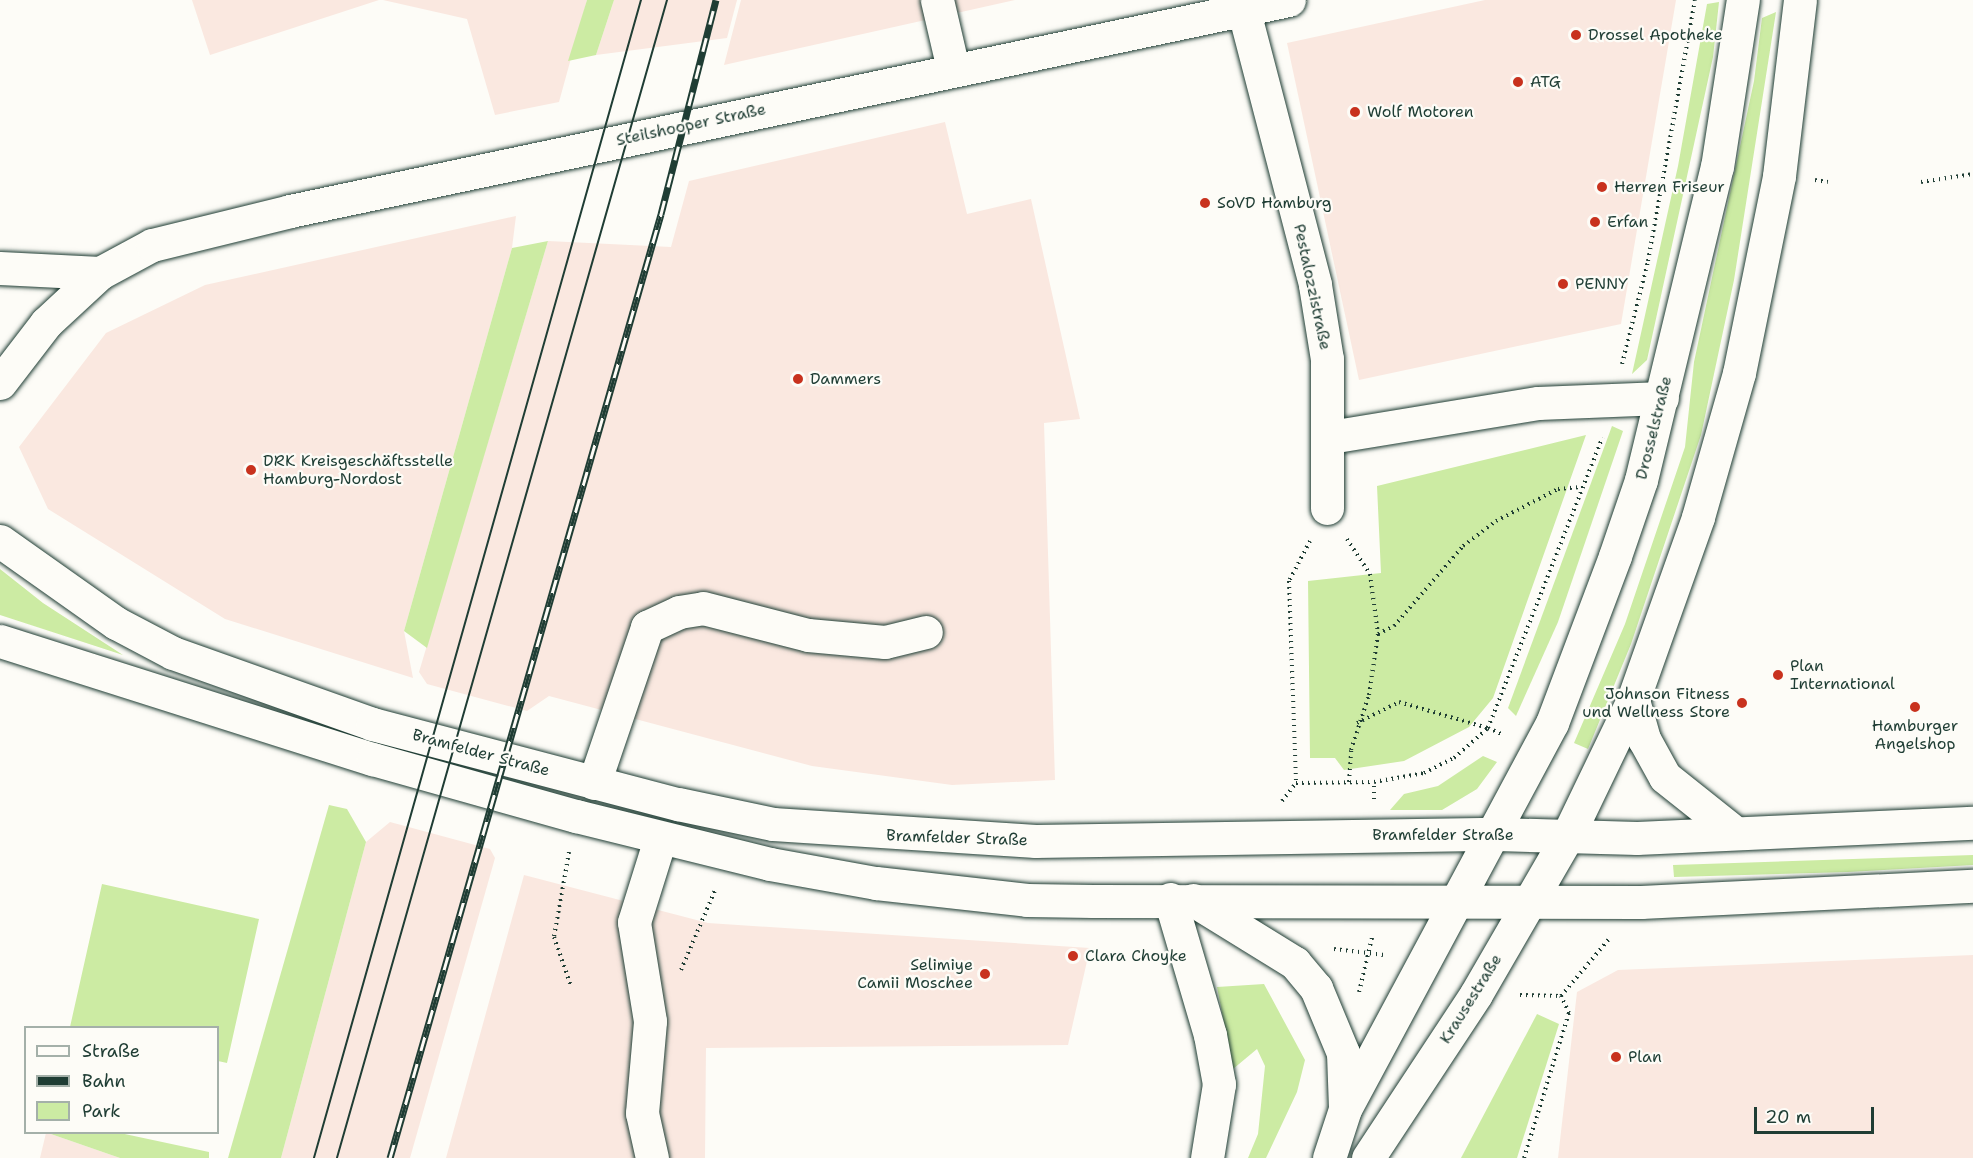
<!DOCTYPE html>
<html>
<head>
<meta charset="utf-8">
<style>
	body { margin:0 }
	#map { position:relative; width:1973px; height:1158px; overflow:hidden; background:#fdfcf7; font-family:"Shantell Sans",sans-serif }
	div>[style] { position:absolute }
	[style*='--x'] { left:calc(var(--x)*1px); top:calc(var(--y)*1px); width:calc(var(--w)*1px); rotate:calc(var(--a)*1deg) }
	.built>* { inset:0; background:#fae8e0 }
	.green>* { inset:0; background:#cceba3 }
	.path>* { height:4px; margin-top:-2px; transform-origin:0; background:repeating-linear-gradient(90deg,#1f3d34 0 1.5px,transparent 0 6px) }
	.roads { filter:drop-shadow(0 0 2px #1f3d34) drop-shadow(0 0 2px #1f3d34) }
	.minor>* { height:33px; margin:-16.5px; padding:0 16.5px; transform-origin:16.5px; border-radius:16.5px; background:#fdfcf7 }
	.major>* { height:33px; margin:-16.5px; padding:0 16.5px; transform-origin:16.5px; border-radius:16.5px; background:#fdfcf7 }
	.tram>* { height:1.5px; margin:-0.75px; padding:0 0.75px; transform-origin:0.75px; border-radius:0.75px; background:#1f3d34 }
	.rail>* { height:7px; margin-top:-3.5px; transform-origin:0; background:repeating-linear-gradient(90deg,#fdfcf7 0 14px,#1f3d34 0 28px); box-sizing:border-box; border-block:2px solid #1f3d34 }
	.dots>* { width:16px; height:16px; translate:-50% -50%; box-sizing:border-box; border:3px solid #fdfcf7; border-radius:50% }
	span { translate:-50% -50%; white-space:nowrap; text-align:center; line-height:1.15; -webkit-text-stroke:4.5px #fdfcf7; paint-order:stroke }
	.poi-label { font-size:16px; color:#1f3d34 }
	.left { translate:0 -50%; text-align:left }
	.right { translate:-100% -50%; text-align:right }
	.street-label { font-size:16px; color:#1f3d34 }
	.legend { position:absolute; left:24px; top:1026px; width:195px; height:108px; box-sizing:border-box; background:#fdfcf7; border:2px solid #a4b0a9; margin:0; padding:8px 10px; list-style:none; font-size:18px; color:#1f3d34 }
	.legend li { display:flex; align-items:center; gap:12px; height:30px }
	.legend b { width:30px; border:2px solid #a4b0a9 }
	.scale { position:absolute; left:1754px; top:1107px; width:120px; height:27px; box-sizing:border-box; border:3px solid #1f3d34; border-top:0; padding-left:8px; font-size:18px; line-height:21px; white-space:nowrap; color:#1f3d34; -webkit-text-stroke:4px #fdfcf7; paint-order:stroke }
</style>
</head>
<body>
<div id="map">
	<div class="built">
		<i style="clip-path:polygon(192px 0,379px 0,210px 55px)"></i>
		<i style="clip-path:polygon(383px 0,587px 0,559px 102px,495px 115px,467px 19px)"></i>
		<i style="clip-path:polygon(614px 0,737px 0,727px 38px,596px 55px)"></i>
		<i style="clip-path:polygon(741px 0,1015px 0,724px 65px)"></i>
		<i style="clip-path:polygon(1485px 0,1676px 0,1621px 324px,1359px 380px,1287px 43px)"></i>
		<i style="clip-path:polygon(945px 122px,967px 214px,1031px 199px,1080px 419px,1044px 423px,1055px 780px,952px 785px,812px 766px,549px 696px,527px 711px,427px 684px,419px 672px,548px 241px,671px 247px,689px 181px)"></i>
		<i style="clip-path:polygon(516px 216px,512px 248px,404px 631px,413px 678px,225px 619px,48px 509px,19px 447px,106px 333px,205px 285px)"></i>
		<i style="clip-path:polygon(390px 822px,490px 849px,495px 858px,410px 1158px,281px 1158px,366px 842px)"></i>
		<i style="clip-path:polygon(524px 875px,708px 923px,1090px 948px,1068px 1045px,706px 1048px,705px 1158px,446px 1158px)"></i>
		<i style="clip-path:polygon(1973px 955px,1973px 1158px,1558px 1158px,1577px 992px,1618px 970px)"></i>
		<i style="clip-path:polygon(46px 1133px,48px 1133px,120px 1158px,40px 1158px)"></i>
	</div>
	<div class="green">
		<i style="clip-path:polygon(587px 0,614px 0,596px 55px,568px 61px)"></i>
		<i style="clip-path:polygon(1719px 2px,1713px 57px,1647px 360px,1632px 374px,1678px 166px,1707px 4px)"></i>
		<i style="clip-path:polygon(1776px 12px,1734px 280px,1701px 435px,1631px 644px,1588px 749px,1574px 743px,1625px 624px,1685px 447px,1694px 362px,1754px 81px,1762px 18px)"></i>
		<i style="clip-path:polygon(548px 241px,427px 648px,404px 631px,512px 248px)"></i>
		<i style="clip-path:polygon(1612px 426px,1623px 431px,1558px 622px,1516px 716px,1508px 708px)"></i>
		<i style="clip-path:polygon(1586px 435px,1493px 698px,1469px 727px,1404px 761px,1344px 770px,1335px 758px,1310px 758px,1308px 581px,1381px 573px,1377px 486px)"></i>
		<i style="clip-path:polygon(0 569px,43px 603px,123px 655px,0 615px)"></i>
		<i style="clip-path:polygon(1483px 756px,1497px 762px,1477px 789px,1442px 810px,1390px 810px,1404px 794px,1438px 786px)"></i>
		<i style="clip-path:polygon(329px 805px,347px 809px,366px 842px,281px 1158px,228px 1158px)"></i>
		<i style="clip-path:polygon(1973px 855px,1973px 865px,1848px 872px,1674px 877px,1673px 865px)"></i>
		<i style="clip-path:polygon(102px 884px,259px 919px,227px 1063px,218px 1061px,218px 1028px,70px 1027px)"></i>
		<i style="clip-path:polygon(1264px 984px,1305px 1060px,1297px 1092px,1266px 1158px,1248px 1158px,1258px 1134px,1265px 1066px,1257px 1049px,1233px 1069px,1217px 987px)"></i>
		<i style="clip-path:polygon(1537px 1014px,1559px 1024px,1517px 1158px,1461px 1158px)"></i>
		<i style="clip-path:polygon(48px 1133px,120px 1133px,209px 1152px,209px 1158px,120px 1158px)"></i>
	</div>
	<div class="path">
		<i style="--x:1815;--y:180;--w:13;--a:9"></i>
		<i style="--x:1921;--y:182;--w:53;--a:-8.7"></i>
		<i style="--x:1622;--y:364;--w:106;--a:-75.8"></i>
		<i style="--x:1648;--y:261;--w:265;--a:-79.8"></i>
		<i style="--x:1347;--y:539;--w:42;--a:56.7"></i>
		<i style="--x:1370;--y:574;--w:61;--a:82.4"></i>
		<i style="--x:1310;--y:541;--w:45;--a:117.7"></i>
		<i style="--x:1289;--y:581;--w:202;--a:88"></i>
		<i style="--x:1296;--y:783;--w:78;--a:-0.7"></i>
		<i style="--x:1374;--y:782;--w:51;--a:-10.2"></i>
		<i style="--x:1424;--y:773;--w:34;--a:-27"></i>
		<i style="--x:1454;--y:758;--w:45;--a:-41.4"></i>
		<i style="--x:1488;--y:728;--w:17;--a:24"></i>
		<i style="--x:1357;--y:723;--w:47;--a:-26.6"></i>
		<i style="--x:1399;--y:702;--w:93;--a:16.3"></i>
		<i style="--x:1488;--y:728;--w:312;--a:-68.5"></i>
		<i style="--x:1349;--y:782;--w:32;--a:-86"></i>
		<i style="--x:1351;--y:750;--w:58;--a:-71.9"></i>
		<i style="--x:1369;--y:695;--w:62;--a:-81.6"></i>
		<i style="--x:1378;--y:634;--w:18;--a:-27"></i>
		<i style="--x:1394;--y:626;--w:106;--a:-49.2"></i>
		<i style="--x:1463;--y:546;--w:41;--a:-37.1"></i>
		<i style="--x:1496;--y:521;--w:70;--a:-27.3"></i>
		<i style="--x:1558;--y:489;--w:23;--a:-5"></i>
		<i style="--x:1374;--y:799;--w:17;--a:-90"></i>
		<i style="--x:1282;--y:801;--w:23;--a:-52"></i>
		<i style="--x:569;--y:852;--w:86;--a:100"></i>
		<i style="--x:554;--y:937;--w:52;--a:70.9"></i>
		<i style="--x:1334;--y:949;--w:51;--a:6.7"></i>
		<i style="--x:681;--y:970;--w:89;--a:-66.9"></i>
		<i style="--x:1359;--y:992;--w:56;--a:-76.5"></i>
		<i style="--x:1520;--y:995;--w:41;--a:1.4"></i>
		<i style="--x:1561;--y:996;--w:75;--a:-49.9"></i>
		<i style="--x:1524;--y:1158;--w:152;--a:-72.8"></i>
		<i style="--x:1569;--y:1013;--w:19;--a:-115"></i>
	</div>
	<div class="roads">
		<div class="minor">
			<i style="--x:937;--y:0;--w:71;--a:76.9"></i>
			<i style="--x:1241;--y:0;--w:294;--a:75.4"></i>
			<i style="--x:1315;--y:285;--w:75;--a:80.8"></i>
			<i style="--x:1327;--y:359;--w:149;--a:90"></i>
			<i style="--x:0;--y:268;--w:100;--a:2.9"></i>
			<i style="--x:0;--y:383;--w:76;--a:-52.5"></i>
			<i style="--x:46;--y:323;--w:74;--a:-42.8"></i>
			<i style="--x:100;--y:273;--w:59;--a:-28.3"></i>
			<i style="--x:152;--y:245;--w:142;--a:-13.8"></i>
			<i style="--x:290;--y:211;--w:1021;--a:-11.93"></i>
			<i style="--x:1330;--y:437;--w:211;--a:-9.3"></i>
			<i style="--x:1538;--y:403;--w:124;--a:-2.3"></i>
			<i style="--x:594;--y:783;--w:165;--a:-71.2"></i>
			<i style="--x:647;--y:627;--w:35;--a:-25"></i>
			<i style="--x:679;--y:612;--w:24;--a:-9"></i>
			<i style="--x:703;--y:608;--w:108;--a:14.4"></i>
			<i style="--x:808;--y:635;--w:77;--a:5.2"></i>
			<i style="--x:885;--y:642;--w:42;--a:-13.7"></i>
			<i style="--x:1170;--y:899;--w:142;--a:73.6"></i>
			<i style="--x:1210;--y:1035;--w:50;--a:79.6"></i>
			<i style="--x:1219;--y:1084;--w:75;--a:99.2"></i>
			<i style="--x:652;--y:1158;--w:46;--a:-102.5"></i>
			<i style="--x:642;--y:1113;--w:92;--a:-85"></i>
			<i style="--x:650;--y:1021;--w:100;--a:-99.2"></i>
			<i style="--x:634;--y:922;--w:87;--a:-72.6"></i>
		</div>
		<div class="major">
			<i style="--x:0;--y:541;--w:142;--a:35.3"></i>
			<i style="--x:116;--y:623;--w:64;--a:27.8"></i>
			<i style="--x:173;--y:653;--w:211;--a:19.6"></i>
			<i style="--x:372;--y:724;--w:316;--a:14.7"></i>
			<i style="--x:678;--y:804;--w:97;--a:11.9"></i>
			<i style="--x:773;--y:824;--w:263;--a:3.7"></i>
			<i style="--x:1035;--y:841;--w:461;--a:-0.9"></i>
			<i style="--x:1496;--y:834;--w:141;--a:1.6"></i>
			<i style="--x:1637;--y:838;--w:336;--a:-2.6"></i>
			<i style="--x:0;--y:641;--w:391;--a:17.6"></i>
			<i style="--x:373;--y:759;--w:211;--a:15.7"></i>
			<i style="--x:576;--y:816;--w:200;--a:13.9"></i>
			<i style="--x:770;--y:864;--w:108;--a:10.2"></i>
			<i style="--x:876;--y:883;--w:152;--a:6.4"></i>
			<i style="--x:1027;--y:900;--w:66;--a:0.9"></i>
			<i style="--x:1093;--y:901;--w:548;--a:0.1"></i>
			<i style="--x:1641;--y:902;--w:332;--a:-2.8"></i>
			<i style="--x:1633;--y:700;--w:41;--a:74.2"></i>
			<i style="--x:1644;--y:739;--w:43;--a:61.1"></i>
			<i style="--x:1665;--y:777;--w:87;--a:38.5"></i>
			<i style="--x:1193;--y:900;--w:120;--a:31.7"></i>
			<i style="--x:1295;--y:963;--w:33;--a:50"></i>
			<i style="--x:1316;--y:988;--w:70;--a:67.4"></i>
			<i style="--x:1343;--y:1053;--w:54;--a:87.9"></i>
			<i style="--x:1329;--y:1158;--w:52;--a:-71.9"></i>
			<i style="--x:1345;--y:1109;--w:438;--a:-61.8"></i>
			<i style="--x:1552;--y:723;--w:178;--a:-69.3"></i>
			<i style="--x:1615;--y:556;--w:80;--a:-71.1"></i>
			<i style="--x:1641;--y:480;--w:322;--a:-76.4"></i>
			<i style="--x:1717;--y:167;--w:169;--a:-81.2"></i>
			<i style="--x:1368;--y:1158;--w:196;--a:-56.6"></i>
			<i style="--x:1476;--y:994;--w:184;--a:-59.9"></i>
			<i style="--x:1568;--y:835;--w:150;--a:-64.3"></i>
			<i style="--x:1633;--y:700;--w:194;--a:-70.4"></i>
			<i style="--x:1698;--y:517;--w:150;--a:-74.1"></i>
			<i style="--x:1739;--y:373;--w:201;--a:-78.5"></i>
			<i style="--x:1779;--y:176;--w:177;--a:-83.2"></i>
		</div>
	</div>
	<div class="tram">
		<i style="--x:314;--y:1158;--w:1203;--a:-74.23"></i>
		<i style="--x:337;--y:1158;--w:1204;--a:-74.09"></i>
	</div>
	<div class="rail">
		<i style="--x:390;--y:1158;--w:982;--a:-73.98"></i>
		<i style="--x:661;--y:214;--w:221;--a:-75.6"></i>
	</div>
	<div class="dots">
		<i style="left:1576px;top:35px;background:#c8321e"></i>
		<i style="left:1518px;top:82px;background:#c8321e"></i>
		<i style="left:1355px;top:112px;background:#c8321e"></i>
		<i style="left:1602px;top:187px;background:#c8321e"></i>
		<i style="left:1205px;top:203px;background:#c8321e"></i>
		<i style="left:1595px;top:222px;background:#c8321e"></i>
		<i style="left:1563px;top:284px;background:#c8321e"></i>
		<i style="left:798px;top:379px;background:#c8321e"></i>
		<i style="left:251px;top:470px;background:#c8321e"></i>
		<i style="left:1778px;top:675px;background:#c8321e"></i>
		<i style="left:1742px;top:703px;background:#c8321e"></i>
		<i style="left:1915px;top:707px;background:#c8321e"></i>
		<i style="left:1073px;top:956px;background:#c8321e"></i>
		<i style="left:985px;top:974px;background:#c8321e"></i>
		<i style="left:1616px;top:1057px;background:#c8321e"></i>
	</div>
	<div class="poi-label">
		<span class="left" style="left:1588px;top:35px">Drossel Apotheke</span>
		<span class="left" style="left:1530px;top:82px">ATG</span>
		<span class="left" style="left:1367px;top:112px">Wolf Motoren</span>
		<span class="left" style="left:1614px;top:187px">Herren Friseur</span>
		<span class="left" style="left:1217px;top:203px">SoVD Hamburg</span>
		<span class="left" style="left:1607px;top:222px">Erfan</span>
		<span class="left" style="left:1575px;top:284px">PENNY</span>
		<span class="left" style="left:810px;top:379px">Dammers</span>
		<span class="left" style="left:263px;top:470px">DRK Kreisgeschäftsstelle<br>Hamburg-Nordost</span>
		<span class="left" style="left:1790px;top:675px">Plan<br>International</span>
		<span class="right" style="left:1730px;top:703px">Johnson Fitness<br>und Wellness Store</span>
		<span style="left:1915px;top:735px">Hamburger<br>Angelshop</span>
		<span class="left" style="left:1085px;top:956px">Clara Choyke</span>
		<span class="right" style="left:973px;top:974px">Selimiye<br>Camii Moschee</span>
		<span class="left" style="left:1628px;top:1057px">Plan</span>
	</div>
	<div class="street-label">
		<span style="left:691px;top:125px;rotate:-12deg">Steilshooper Straße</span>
		<span style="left:1312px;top:287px;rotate:78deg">Pestalozzistraße</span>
		<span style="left:1654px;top:428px;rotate:-76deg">Drosselstraße</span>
		<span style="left:481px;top:753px;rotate:15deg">Bramfelder Straße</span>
		<span style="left:1443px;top:835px">Bramfelder Straße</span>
		<span style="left:957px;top:838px;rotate:2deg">Bramfelder Straße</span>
		<span style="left:1471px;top:999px;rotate:-58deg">Krausestraße</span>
	</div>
	<ul class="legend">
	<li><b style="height:8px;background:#fdfcf7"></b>Straße</li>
	<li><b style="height:8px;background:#1f3d34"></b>Bahn</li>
	<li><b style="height:16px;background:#cceba3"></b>Park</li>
	</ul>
	<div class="scale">20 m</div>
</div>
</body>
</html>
